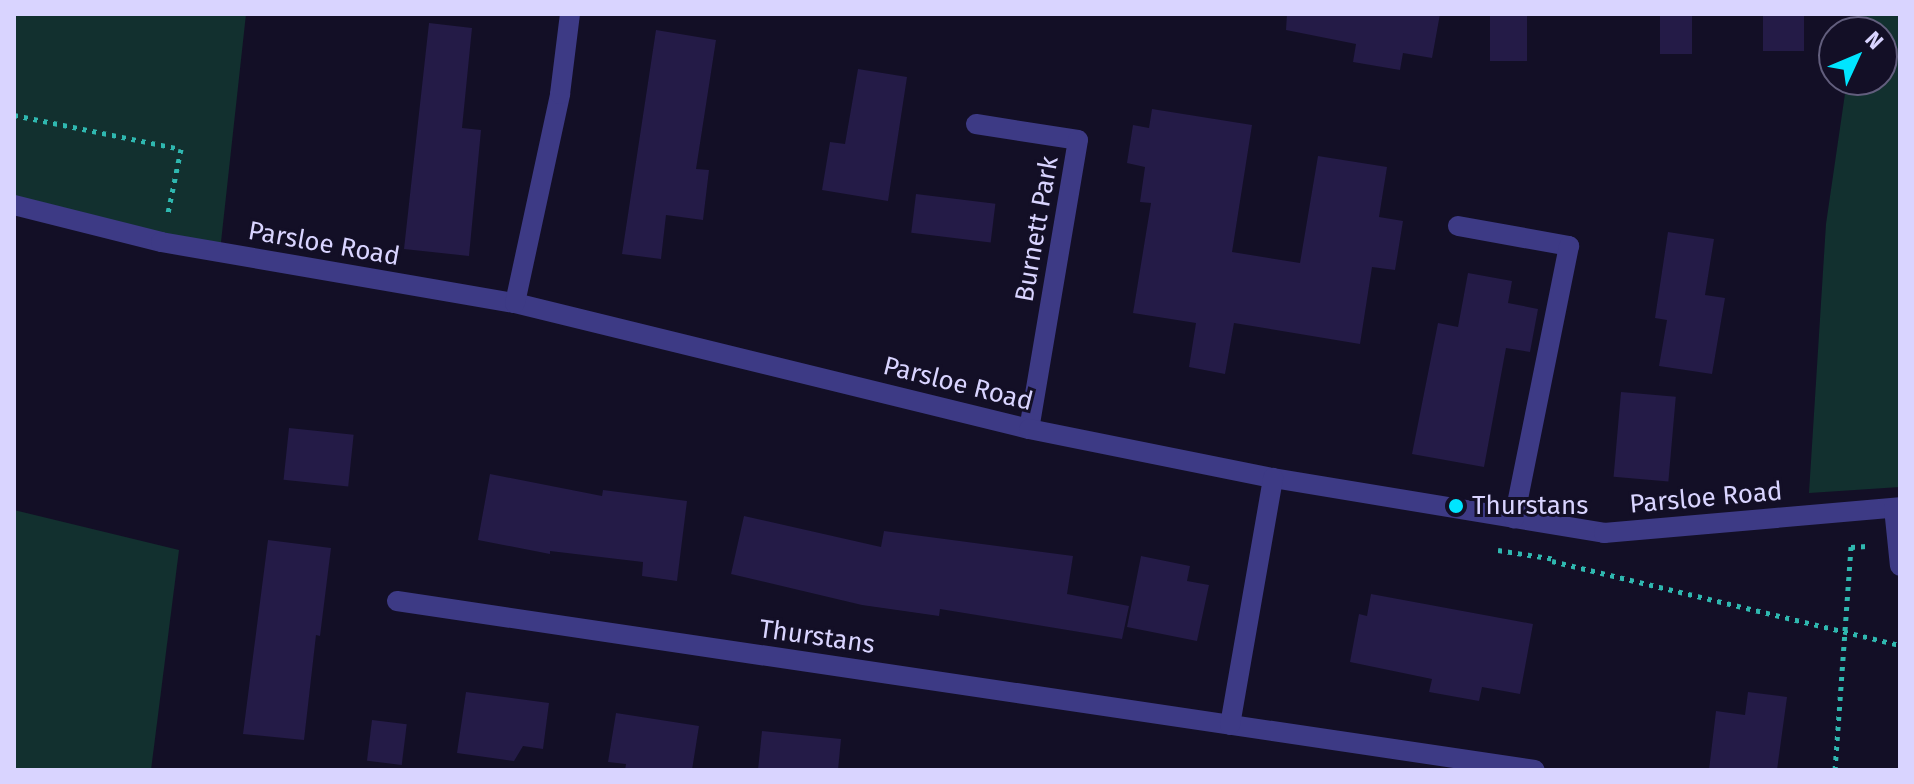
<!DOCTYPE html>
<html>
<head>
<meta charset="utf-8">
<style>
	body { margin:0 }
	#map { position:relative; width:1914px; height:784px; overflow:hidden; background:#130f26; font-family:"Fira Sans",sans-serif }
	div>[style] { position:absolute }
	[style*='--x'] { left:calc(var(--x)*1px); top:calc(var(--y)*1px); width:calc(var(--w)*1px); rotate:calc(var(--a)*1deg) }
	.green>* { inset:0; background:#12302f }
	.building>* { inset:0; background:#241b47; transform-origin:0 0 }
	.path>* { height:5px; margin-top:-2.5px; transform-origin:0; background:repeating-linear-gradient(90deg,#2fb8b0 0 4px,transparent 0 10px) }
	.minor>* { height:20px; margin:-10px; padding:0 10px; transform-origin:10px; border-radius:10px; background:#3d3a85 }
	.dots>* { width:22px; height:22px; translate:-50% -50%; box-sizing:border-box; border:4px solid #130f26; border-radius:50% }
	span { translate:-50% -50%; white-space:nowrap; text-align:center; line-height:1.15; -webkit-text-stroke:6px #130f26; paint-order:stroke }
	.street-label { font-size:26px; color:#d9d4ff }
	.poi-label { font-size:26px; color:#d9d4ff }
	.left { translate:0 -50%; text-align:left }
	.frame { position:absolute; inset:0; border:16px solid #d9d4ff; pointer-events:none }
	.north { position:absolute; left:1818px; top:16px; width:80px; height:80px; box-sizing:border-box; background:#130f26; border:2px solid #625e7d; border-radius:50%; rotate:46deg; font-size:22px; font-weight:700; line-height:32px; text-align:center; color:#d9d4ff }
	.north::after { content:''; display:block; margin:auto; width:28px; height:36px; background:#00e5ff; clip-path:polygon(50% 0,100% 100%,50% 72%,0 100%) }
</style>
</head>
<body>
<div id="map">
	<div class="green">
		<i style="clip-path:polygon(14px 14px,246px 14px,220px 251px,14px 208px)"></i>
		<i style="clip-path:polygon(1856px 14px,1900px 14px,1900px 487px,1809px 493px,1826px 224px,1847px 80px,1882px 80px,1882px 32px,1854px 32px)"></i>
		<i style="clip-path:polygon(14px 510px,179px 550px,151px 770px,14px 770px)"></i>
	</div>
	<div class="building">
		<i style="clip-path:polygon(1287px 14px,1440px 14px,1432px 58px,1403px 53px,1400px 70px,1353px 62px,1356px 44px,1286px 30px)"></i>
		<i style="left:1490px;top:14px;width:37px;height:47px"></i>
		<i style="left:1660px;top:14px;width:32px;height:40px"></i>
		<i style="left:1763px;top:14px;width:41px;height:37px"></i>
		<i style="clip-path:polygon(429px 23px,472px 28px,462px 128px,481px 130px,469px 256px,404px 249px)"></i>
		<i style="clip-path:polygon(656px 30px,716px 40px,696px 169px,709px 170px,703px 220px,666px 215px,661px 259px,622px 254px)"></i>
		<i style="clip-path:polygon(858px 69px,907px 77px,888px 201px,822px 190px,830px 142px,845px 144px)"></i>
		<i style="clip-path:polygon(1152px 109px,1252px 125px,1232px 252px,1300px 263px,1318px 156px,1387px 167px,1379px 217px,1403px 221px,1395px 270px,1372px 267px,1360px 344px,1234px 323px,1225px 374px,1189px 367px,1196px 323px,1133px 313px,1151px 203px,1140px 202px,1145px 167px,1127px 163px,1133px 125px,1149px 128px)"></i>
		<i style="left:916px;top:194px;width:80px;height:39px;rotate:7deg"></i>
		<i style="clip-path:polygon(1668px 232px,1714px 239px,1705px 295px,1725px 298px,1712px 374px,1659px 366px,1667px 320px,1655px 318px)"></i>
		<i style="clip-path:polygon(1468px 273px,1512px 281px,1508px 303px,1538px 309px,1530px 352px,1506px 348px,1484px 467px,1412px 454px,1438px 323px,1458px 327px)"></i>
		<i style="left:1621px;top:392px;width:55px;height:85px;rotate:5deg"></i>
		<i style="left:289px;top:428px;width:65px;height:52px;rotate:6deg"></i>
		<i style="clip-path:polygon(490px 474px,602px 496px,603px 490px,687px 501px,677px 581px,642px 576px,643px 562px,550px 551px,550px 554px,478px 540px)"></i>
		<i style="clip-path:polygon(744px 516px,881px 547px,884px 531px,1073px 556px,1067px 594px,1129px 606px,1122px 639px,940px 609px,939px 616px,862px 605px,731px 574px)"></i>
		<i style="clip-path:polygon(268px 540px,331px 548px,320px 636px,316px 635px,304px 740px,243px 734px)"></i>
		<i style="clip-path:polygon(1141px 556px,1190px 566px,1187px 581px,1209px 585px,1197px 641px,1127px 627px)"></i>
		<i style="clip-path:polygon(1371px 594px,1533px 624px,1520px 694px,1482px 687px,1479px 701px,1429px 692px,1432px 679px,1350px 662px,1359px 614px,1367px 616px)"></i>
		<i style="clip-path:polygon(466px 692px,549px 703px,543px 749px,523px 746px,514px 761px,457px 753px)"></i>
		<i style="clip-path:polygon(1748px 692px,1787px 697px,1777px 770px,1709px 770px,1716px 711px,1745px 715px)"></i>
		<i style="clip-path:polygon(616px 713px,699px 726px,692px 770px,625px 770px,626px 764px,608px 762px)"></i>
		<i style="left:372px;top:720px;width:35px;height:41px;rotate:7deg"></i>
		<i style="clip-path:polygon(762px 731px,841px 739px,838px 770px,758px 770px)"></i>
	</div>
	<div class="path">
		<i style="--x:14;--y:115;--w:170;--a:11.5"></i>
		<i style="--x:181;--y:149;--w:65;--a:101.5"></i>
		<i style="--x:1498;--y:550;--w:58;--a:9"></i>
		<i style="--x:1552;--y:561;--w:358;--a:13.6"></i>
		<i style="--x:1835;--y:770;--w:224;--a:-85.9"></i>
		<i style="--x:1851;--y:547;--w:16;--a:-4"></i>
	</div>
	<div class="minor">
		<i style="--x:976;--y:124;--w:103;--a:8.9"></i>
		<i style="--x:1078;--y:140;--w:293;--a:99.6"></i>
		<i style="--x:14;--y:205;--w:152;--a:14.1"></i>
		<i style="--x:161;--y:242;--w:359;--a:9.8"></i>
		<i style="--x:515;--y:303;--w:529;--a:13.77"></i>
		<i style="--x:1029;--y:429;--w:249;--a:11.4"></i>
		<i style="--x:1273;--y:478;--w:336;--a:9.4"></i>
		<i style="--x:1604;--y:533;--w:297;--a:-5"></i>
		<i style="--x:1458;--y:226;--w:113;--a:10.2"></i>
		<i style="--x:1569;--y:246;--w:278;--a:101.4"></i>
		<i style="--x:515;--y:303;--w:214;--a:-77.8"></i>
		<i style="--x:560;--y:94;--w:81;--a:-82.9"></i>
		<i style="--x:1894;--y:508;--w:58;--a:84.1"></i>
		<i style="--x:397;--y:601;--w:1150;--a:8.45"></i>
		<i style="--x:1230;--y:725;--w:251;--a:-80.1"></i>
	</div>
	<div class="dots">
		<i style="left:1456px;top:506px;background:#00e5ff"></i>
	</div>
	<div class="street-label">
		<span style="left:1037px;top:229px;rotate:-80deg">Burnett Park</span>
		<span style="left:324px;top:244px;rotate:10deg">Parsloe Road</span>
		<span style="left:958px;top:384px;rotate:14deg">Parsloe Road</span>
		<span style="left:1706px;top:498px;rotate:-5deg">Parsloe Road</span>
		<span style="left:817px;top:637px;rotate:8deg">Thurstans</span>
	</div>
	<div class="poi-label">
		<span class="left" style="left:1472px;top:506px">Thurstans</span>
	</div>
	<div class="frame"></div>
	<div class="north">N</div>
</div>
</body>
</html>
